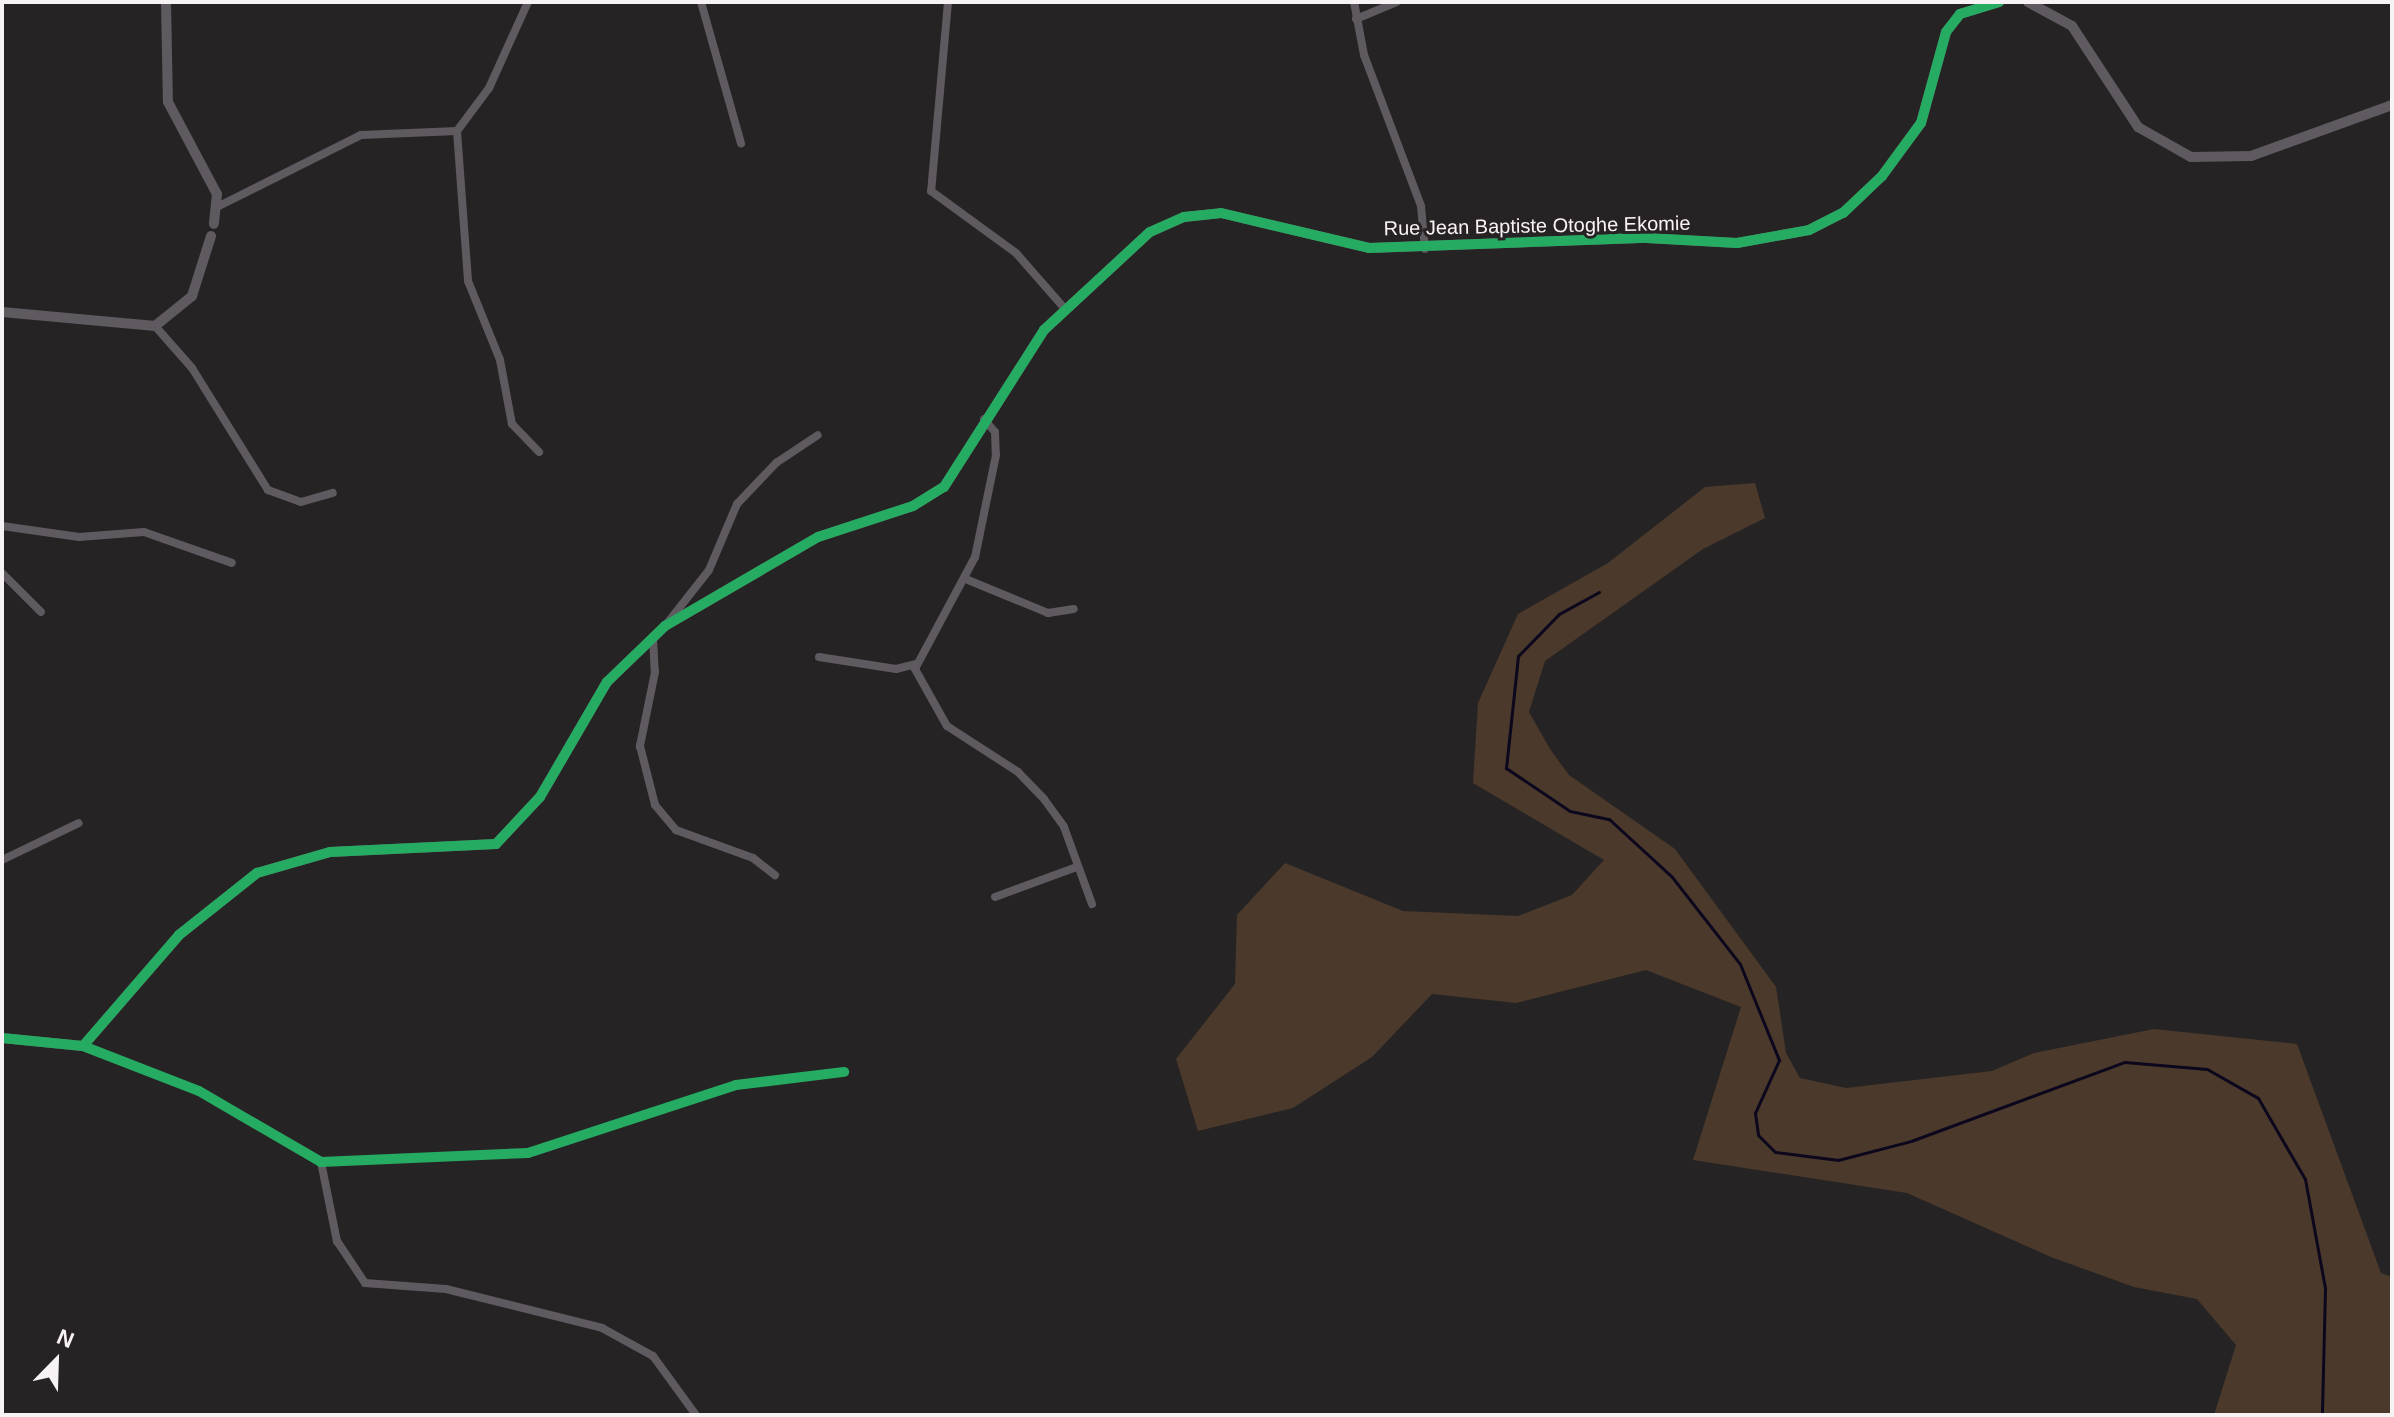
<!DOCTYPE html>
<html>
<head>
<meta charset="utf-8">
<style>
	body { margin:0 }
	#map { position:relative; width:2394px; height:1417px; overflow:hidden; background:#262324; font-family:Arial,sans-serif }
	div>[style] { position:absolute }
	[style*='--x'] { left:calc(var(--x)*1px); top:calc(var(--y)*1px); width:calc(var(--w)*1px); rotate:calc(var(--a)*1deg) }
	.green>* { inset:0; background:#4b3a2b }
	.stream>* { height:3px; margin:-1.5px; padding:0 1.5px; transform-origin:1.5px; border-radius:1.5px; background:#0d071e }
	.minor>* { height:8px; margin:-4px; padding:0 4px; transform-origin:4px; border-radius:4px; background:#5e5a5f }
	.tertiary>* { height:10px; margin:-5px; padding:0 5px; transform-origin:5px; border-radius:5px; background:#5e5a5f }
	.cycleway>* { height:10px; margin:-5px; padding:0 5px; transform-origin:5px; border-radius:5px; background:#26ab63 }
	span { translate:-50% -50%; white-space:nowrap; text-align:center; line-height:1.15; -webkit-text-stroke:6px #272224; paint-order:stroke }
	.street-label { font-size:20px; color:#f7f3f4 }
	.frame { position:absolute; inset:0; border:4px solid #f7f3f4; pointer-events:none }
	.north { position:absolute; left:16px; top:1321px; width:80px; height:80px; -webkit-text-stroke:6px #272224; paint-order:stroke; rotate:23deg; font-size:22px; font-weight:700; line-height:32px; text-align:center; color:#f7f3f4 }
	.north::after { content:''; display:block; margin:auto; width:28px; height:36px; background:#f7f3f4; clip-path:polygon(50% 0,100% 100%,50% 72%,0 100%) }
</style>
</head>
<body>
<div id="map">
	<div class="green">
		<i style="clip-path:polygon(1755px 483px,1765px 518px,1703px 549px,1545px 661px,1529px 712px,1550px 749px,1569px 775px,1675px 849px,1776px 987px,1786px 1053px,1800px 1078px,1846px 1088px,1992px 1071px,2034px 1053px,2154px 1029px,2297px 1044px,2381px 1273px,2392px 1277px,2392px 1415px,2214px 1415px,2236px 1345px,2197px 1299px,2134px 1287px,2051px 1257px,1907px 1193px,1693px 1160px,1741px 1007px,1646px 970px,1516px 1003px,1432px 994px,1372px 1057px,1293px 1108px,1198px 1131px,1176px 1059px,1235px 984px,1237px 915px,1285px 863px,1403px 911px,1518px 916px,1572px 895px,1604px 860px,1473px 783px,1478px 703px,1518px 614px,1608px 563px,1705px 487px)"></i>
	</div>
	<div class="stream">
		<i style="--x:1599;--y:592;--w:46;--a:151.2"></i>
		<i style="--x:1559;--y:614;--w:59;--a:134.3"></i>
		<i style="--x:1518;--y:656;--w:113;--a:96.1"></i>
		<i style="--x:1506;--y:768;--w:77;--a:33.9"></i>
		<i style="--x:1570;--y:811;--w:40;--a:12"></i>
		<i style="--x:1609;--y:819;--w:86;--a:42.6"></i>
		<i style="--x:1672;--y:877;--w:110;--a:52"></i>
		<i style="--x:1740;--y:964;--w:104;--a:67.9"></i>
		<i style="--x:1779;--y:1060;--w:58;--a:114.4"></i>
		<i style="--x:1755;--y:1113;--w:22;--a:82"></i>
		<i style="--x:1758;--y:1135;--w:24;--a:45"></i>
		<i style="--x:1775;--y:1152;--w:64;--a:7.2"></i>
		<i style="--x:1838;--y:1160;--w:75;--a:-14.6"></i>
		<i style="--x:1911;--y:1141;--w:228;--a:-20.3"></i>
		<i style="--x:2125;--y:1062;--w:82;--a:4.9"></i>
		<i style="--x:2207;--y:1069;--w:59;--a:29.6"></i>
		<i style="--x:2258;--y:1098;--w:94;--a:59.9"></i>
		<i style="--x:2305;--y:1179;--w:111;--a:79.6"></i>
		<i style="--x:2325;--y:1288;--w:127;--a:91.4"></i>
	</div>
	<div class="minor">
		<i style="--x:701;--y:2;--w:147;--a:74.2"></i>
		<i style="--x:948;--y:2;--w:190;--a:95.1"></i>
		<i style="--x:931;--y:191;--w:105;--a:36.1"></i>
		<i style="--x:1016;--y:253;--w:74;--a:48.8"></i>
		<i style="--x:1354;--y:2;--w:54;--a:79.3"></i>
		<i style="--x:1364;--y:55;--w:161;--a:69.3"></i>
		<i style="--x:1421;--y:206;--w:43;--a:84.7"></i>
		<i style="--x:1356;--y:19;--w:44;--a:-22.5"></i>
		<i style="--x:457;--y:131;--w:150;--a:85.8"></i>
		<i style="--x:468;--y:281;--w:85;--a:67.9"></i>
		<i style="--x:500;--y:360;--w:65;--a:79.4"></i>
		<i style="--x:512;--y:424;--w:39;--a:46"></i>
		<i style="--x:219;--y:206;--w:159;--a:-26.6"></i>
		<i style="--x:361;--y:135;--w:96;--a:-2.4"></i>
		<i style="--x:457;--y:131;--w:54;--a:-53.3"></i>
		<i style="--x:489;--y:88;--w:94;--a:-65.6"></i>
		<i style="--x:155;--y:326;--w:56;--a:48.6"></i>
		<i style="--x:192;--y:368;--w:144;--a:58.1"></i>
		<i style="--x:268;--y:490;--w:35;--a:20"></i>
		<i style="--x:301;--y:502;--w:33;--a:-16"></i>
		<i style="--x:984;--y:419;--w:17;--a:50"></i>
		<i style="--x:995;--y:432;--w:23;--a:88"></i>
		<i style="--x:996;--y:455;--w:104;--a:101.6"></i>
		<i style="--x:975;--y:557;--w:127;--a:118.2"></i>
		<i style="--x:915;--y:669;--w:65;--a:60.7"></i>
		<i style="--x:947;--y:726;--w:85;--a:32.9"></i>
		<i style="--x:1018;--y:772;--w:37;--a:46"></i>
		<i style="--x:1044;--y:799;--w:34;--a:54"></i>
		<i style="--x:1064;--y:827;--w:82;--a:70"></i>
		<i style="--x:2;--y:526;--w:78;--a:8.1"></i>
		<i style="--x:79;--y:537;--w:65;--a:-4.4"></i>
		<i style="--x:144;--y:532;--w:93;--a:19.4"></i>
		<i style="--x:2;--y:573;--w:55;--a:45"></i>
		<i style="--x:968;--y:580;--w:87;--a:22.4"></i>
		<i style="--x:1048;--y:613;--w:26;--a:-9"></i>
		<i style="--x:665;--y:626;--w:71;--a:-51.8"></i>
		<i style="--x:709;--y:570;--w:72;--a:-67"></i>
		<i style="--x:737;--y:504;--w:57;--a:-46.4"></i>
		<i style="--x:776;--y:463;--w:50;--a:-33.7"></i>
		<i style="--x:653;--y:638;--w:34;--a:87"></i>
		<i style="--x:655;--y:672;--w:76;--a:101.5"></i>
		<i style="--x:640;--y:746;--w:61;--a:75.7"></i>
		<i style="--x:655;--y:805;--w:33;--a:50"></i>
		<i style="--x:676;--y:830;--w:82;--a:20"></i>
		<i style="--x:753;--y:858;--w:28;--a:38"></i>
		<i style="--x:819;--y:657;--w:78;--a:8.9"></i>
		<i style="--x:896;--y:669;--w:21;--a:-14"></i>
		<i style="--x:2;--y:860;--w:85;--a:-25.7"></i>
		<i style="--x:995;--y:897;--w:87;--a:-20.1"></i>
		<i style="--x:83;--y:1046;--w:124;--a:21.2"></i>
		<i style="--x:199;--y:1091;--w:141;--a:30.2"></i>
		<i style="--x:321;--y:1162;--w:207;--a:-2.5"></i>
		<i style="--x:528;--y:1153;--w:219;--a:-18.1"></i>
		<i style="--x:736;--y:1085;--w:109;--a:-6.9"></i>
		<i style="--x:321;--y:1162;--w:81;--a:78.6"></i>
		<i style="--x:337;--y:1241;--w:50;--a:56.3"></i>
		<i style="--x:365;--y:1283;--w:81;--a:4.2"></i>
		<i style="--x:446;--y:1289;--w:161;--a:14"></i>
		<i style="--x:602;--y:1328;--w:58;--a:28.8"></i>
		<i style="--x:653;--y:1356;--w:73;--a:53.9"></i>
	</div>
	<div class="tertiary">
		<i style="--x:166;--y:2;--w:100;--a:88.9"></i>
		<i style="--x:168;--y:102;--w:104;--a:62"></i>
		<i style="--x:217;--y:194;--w:30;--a:96"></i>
		<i style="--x:2028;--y:2;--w:50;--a:28.6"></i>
		<i style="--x:2072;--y:26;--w:121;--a:56.8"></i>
		<i style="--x:2138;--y:127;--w:61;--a:29.5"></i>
		<i style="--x:2191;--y:157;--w:60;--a:-1"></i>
		<i style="--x:2251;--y:156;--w:150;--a:-19.9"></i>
		<i style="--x:2;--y:312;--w:154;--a:5.2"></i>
		<i style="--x:155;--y:326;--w:48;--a:-39"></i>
		<i style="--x:192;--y:296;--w:63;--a:-72.4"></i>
		<i style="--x:2;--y:1038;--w:81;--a:5.6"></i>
		<i style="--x:83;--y:1046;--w:147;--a:-49.1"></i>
		<i style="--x:179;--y:935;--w:100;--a:-38.5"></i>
		<i style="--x:257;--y:873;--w:76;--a:-16"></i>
		<i style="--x:330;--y:852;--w:166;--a:-2.8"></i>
		<i style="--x:496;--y:844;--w:64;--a:-46.9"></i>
		<i style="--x:540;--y:797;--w:133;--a:-59.8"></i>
		<i style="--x:607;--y:682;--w:81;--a:-44"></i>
		<i style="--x:665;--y:626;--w:177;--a:-30.2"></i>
		<i style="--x:818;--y:537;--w:100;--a:-18.1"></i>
		<i style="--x:913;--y:506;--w:36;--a:-32"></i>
		<i style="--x:944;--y:487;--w:186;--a:-57.5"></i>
		<i style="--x:1044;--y:330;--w:144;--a:-42.8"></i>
		<i style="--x:1150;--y:232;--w:37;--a:-24"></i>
		<i style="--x:1184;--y:217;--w:37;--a:-6"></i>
		<i style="--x:1221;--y:213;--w:152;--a:13.3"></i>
		<i style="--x:1369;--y:248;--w:278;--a:-2.1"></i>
		<i style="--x:1647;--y:238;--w:90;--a:3.2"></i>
		<i style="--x:1737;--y:243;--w:73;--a:-10.2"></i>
		<i style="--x:1809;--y:230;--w:38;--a:-27"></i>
		<i style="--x:1843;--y:213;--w:54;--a:-43.5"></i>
		<i style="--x:1882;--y:176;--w:66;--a:-53.7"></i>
		<i style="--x:1921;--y:123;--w:94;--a:-74.6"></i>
		<i style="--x:1946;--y:32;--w:23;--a:-52"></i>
		<i style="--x:1960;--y:14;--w:41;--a:-17.1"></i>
	</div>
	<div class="cycleway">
		<i style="--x:2;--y:1038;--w:81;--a:5.6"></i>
		<i style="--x:83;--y:1046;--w:147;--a:-49.1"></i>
		<i style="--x:179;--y:935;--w:100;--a:-38.5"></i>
		<i style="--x:257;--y:873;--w:76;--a:-16"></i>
		<i style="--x:330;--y:852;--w:166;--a:-2.8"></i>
		<i style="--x:496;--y:844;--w:64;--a:-46.9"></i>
		<i style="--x:540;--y:797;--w:133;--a:-59.8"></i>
		<i style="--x:607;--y:682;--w:81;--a:-44"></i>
		<i style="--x:665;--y:626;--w:177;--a:-30.2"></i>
		<i style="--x:818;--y:537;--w:100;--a:-18.1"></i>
		<i style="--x:913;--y:506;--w:36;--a:-32"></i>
		<i style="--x:944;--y:487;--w:186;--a:-57.5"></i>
		<i style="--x:1044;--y:330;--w:144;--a:-42.8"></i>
		<i style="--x:1150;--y:232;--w:37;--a:-24"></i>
		<i style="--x:1184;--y:217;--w:37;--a:-6"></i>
		<i style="--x:1221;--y:213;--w:152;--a:13.3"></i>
		<i style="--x:1369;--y:248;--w:278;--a:-2.1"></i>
		<i style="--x:1647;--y:238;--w:90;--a:3.2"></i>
		<i style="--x:1737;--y:243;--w:73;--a:-10.2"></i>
		<i style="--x:1809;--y:230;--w:38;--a:-27"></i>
		<i style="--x:1843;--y:213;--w:54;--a:-43.5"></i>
		<i style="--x:1882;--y:176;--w:66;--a:-53.7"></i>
		<i style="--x:1921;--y:123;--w:94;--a:-74.6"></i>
		<i style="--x:1946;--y:32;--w:23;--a:-52"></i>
		<i style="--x:1960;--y:14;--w:41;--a:-17.1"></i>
		<i style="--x:83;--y:1046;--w:124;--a:21.2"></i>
		<i style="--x:199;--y:1091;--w:141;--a:30.2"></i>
		<i style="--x:321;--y:1162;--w:207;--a:-2.5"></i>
		<i style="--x:528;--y:1153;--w:219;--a:-18.1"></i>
		<i style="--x:736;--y:1085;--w:109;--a:-6.9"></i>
	</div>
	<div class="street-label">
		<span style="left:1537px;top:226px;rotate:-1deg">Rue Jean Baptiste Otoghe Ekomie</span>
	</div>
	<div class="frame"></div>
	<div class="north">N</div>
</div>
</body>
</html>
